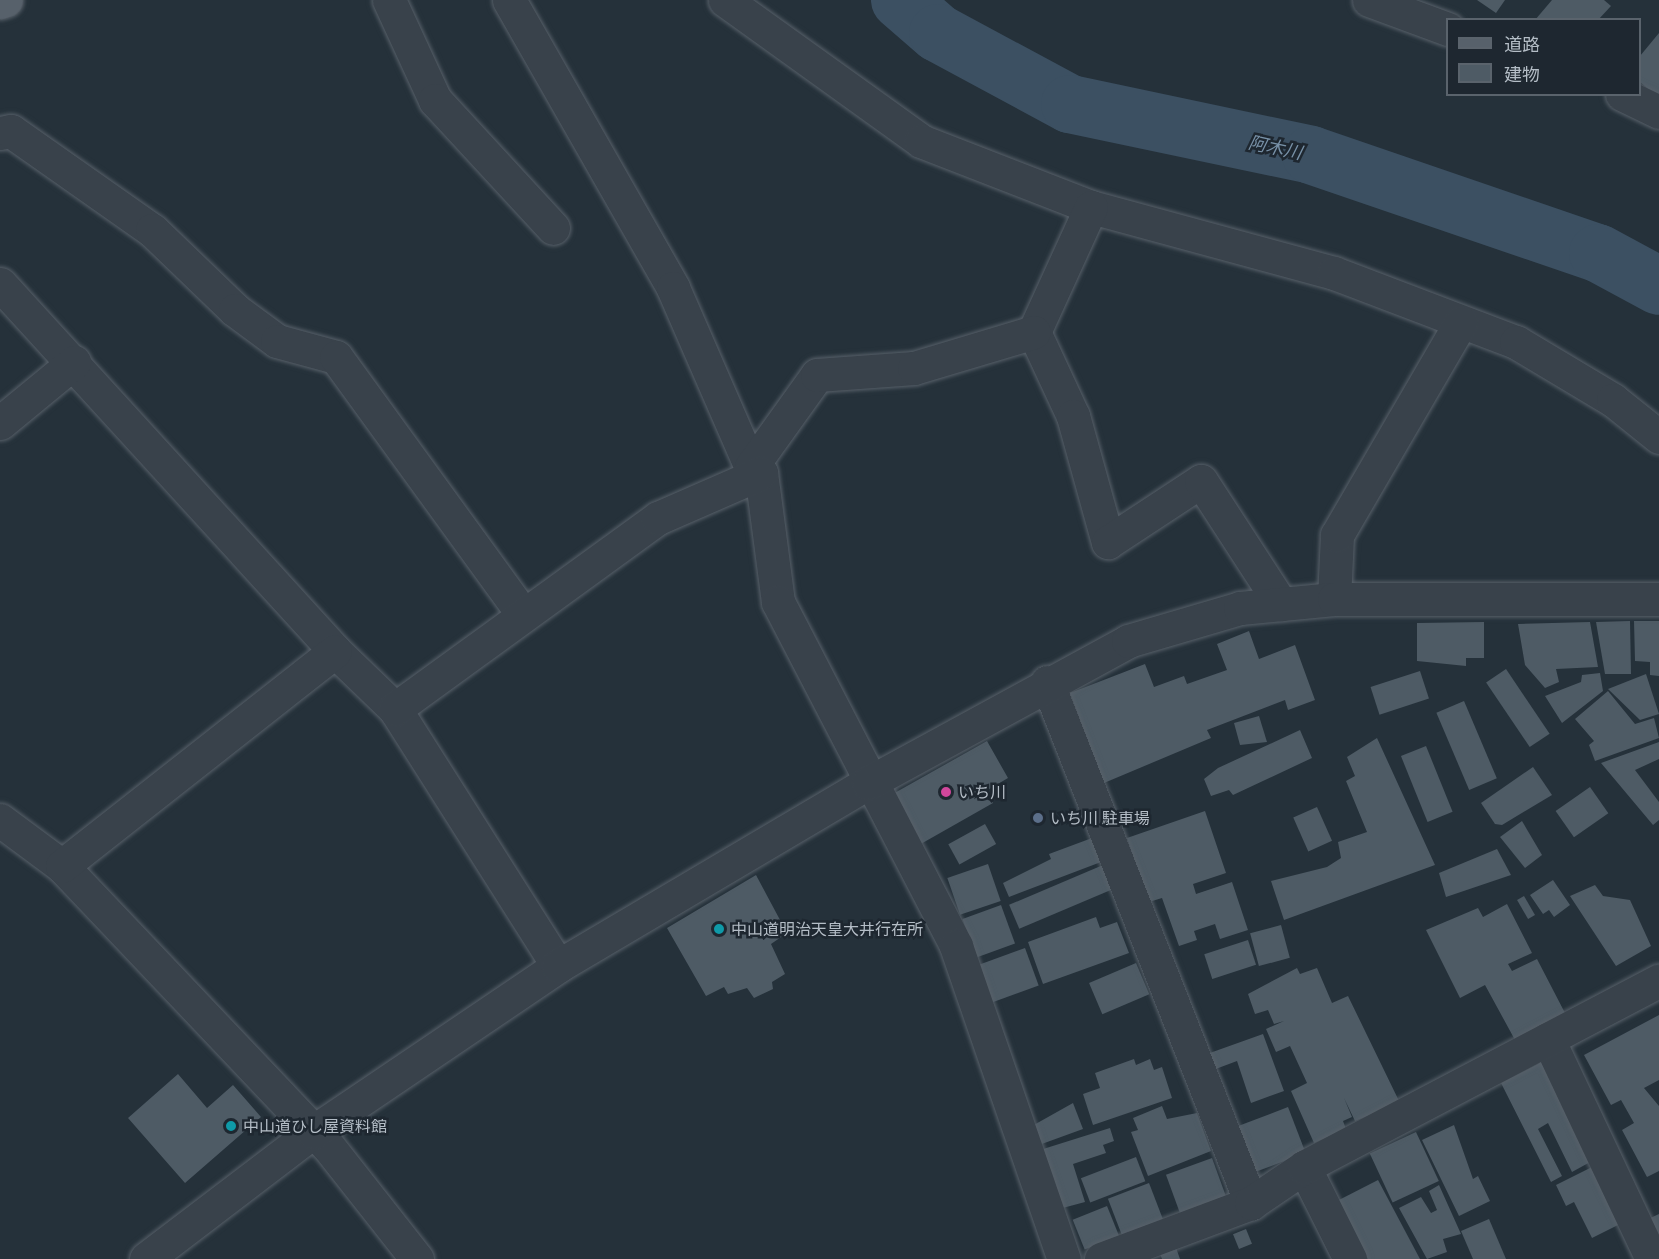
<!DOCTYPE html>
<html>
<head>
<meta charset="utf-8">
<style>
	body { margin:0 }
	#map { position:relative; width:1659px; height:1259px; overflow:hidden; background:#25313a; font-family:"IBM Plex Sans","Noto Sans JP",sans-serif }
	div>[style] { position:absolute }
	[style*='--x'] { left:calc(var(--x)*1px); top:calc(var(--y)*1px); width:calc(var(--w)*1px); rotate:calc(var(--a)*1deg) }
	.river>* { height:58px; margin:-29px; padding:0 29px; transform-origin:29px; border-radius:29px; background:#3c5062 }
	.building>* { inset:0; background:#4e5b65; transform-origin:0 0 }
	.roads { filter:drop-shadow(0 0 2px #576069) drop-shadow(0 0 2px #576069) }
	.minor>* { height:33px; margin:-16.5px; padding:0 16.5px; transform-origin:16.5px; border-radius:16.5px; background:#39424b }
	.major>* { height:33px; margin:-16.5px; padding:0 16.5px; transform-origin:16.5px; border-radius:16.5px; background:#57616b }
	.dots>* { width:16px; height:16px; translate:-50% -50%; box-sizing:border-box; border:3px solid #1e2730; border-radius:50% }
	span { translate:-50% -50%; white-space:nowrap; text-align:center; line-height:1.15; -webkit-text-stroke:5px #1e2730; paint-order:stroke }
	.poi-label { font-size:16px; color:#b4bdc6 }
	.left { translate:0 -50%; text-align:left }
	.water-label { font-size:18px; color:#7891a7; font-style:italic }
	.legend { position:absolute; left:1446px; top:18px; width:195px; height:78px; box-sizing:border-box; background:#1e2730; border:2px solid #5a636c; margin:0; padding:8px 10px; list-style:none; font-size:18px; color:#b4bdc6 }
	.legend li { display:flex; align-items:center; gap:12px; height:30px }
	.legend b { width:30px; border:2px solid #5a636c }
</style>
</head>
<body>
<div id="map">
	<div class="river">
		<i style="--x:900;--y:0;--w:50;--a:41"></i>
		<i style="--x:938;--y:33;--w:150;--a:28.3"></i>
		<i style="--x:1070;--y:104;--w:246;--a:11.9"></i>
		<i style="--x:1311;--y:155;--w:303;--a:18.9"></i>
		<i style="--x:1598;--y:253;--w:69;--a:28.4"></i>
	</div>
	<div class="building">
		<i style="clip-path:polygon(1477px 0,1505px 0,1496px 13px)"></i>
		<i style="clip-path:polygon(1552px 0,1604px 0,1611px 6px,1598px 20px,1535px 20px)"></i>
		<i style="clip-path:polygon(1659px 33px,1659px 98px,1640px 82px,1640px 56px)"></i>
		<i style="clip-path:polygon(1630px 621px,1631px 674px,1605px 674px,1596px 622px)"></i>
		<i style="clip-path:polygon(1634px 621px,1659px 621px,1659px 676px,1650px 675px,1650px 662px,1635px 661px)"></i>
		<i style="clip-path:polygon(1484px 622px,1484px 658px,1466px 658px,1466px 666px,1417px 661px,1417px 623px)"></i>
		<i style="clip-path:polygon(1590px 622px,1598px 667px,1556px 669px,1559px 682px,1545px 688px,1525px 665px,1518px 624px)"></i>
		<i style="clip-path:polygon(1249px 631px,1259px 659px,1295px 645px,1315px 700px,1288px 710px,1285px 700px,1207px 730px,1211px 738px,1104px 783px,1070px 693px,1145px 664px,1154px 687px,1184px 676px,1187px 684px,1227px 670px,1217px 644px)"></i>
		<i style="left:1506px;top:669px;width:78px;height:24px;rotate:56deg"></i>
		<i style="left:1420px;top:671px;width:29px;height:52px;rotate:72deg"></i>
		<i style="clip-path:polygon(1600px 673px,1603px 691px,1562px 723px,1545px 696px,1581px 682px,1582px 675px)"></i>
		<i style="clip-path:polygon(1646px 674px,1659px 714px,1640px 720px,1608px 689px)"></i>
		<i style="clip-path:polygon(1608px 691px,1635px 724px,1654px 718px,1659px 738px,1595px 761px,1589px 745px,1594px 741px,1575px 719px)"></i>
		<i style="left:1464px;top:701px;width:84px;height:30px;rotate:67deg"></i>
		<i style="clip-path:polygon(1259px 716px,1267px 742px,1240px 745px,1234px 723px)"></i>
		<i style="clip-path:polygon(1300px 730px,1312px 758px,1233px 795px,1229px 790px,1211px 796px,1204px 779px,1218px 768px)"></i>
		<i style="clip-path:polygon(1377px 738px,1435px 865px,1284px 920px,1271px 881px,1327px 867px,1341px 858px,1338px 842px,1367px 832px,1346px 781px,1355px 776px,1347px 757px)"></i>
		<i style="clip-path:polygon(987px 741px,1008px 778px,986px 791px,993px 803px,919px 845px,891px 795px)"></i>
		<i style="clip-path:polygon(1659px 742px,1659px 759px,1635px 770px,1659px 802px,1659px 820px,1653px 825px,1601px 763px)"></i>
		<i style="left:1426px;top:746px;width:71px;height:27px;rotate:68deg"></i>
		<i style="clip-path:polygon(1533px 767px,1552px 795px,1502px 825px,1495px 824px,1481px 803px)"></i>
		<i style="left:1590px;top:787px;width:32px;height:42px;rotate:55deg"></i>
		<i style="left:1317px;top:807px;width:37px;height:26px;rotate:66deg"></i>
		<i style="clip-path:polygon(1205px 811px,1226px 873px,1193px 884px,1196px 894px,1232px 882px,1248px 930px,1220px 939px,1215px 924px,1194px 931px,1197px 940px,1179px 946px,1162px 898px,1149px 902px,1127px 838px)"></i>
		<i style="clip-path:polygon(1522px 821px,1542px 855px,1525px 868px,1500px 837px)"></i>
		<i style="left:985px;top:824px;width:23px;height:42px;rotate:61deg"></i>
		<i style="clip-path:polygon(1092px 838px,1101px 862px,1009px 897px,1003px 883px,1051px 859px,1049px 854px)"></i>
		<i style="clip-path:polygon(1497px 849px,1511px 875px,1446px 897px,1439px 873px)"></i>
		<i style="left:988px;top:864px;width:39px;height:43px;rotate:71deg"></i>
		<i style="left:1103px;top:865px;width:26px;height:102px;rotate:67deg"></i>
		<i style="clip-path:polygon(756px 875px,787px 933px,771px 944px,785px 974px,772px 982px,773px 989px,754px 998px,747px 988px,728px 994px,724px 987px,706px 996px,667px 928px)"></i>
		<i style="clip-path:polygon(1553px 880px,1570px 905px,1554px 917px,1549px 910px,1543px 914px,1530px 895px)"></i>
		<i style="clip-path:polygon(1595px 885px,1603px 896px,1630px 900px,1651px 946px,1616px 966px,1570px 896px)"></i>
		<i style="left:1524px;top:896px;width:22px;height:8px;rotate:60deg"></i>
		<i style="clip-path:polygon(1507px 904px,1532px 953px,1508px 964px,1512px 971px,1537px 959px,1565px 1013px,1515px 1040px,1485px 985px,1460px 998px,1426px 930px,1478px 908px,1483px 917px)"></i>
		<i style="left:1001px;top:905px;width:41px;height:41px;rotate:70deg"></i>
		<i style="clip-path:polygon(1096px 917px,1100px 928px,1117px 922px,1129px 953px,1043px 984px,1028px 942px)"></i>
		<i style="left:1281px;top:925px;width:34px;height:32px;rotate:75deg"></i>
		<i style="left:1248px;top:940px;width:26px;height:46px;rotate:72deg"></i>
		<i style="left:1025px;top:948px;width:40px;height:49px;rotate:70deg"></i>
		<i style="left:1136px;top:963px;width:34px;height:51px;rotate:67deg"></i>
		<i style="clip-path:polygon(1297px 968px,1300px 974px,1317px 968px,1332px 1003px,1348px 996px,1400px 1103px,1355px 1121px,1344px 1098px,1352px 1117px,1343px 1121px,1346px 1129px,1314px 1143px,1291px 1091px,1307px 1083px,1290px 1046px,1276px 1052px,1266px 1029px,1284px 1021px,1274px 1024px,1268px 1010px,1255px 1014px,1248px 994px)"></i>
		<i style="clip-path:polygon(1659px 1015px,1659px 1080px,1644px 1088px,1659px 1106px,1659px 1171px,1647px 1177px,1622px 1130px,1634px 1123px,1621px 1100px,1611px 1105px,1584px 1055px)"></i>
		<i style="clip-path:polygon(1263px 1034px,1284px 1091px,1251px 1103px,1237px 1061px,1213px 1070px,1207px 1054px)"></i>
		<i style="clip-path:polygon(1134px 1059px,1136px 1065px,1150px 1059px,1154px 1070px,1162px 1067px,1172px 1098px,1093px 1125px,1083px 1094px,1100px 1088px,1095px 1073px)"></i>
		<i style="clip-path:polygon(1542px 1062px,1592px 1161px,1572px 1172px,1548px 1123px,1538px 1129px,1562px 1176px,1551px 1182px,1501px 1083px)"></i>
		<i style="clip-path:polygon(178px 1074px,207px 1108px,233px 1085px,261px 1117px,185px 1183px,128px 1118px)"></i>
		<i style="clip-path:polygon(1073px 1103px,1083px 1129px,1039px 1145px,1032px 1126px)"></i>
		<i style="clip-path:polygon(1162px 1106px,1167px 1119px,1197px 1113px,1211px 1151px,1148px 1176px,1131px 1132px,1138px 1130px,1133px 1118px)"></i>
		<i style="left:1288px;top:1107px;width:49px;height:54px;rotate:69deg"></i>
		<i style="clip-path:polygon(1454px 1125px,1473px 1179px,1478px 1176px,1490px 1201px,1459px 1216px,1422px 1140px)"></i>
		<i style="clip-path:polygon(1110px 1128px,1114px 1141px,1103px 1145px,1106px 1153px,1073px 1164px,1085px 1202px,1059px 1209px,1040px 1150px)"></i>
		<i style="left:1416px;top:1132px;width:54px;height:51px;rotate:65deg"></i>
		<i style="left:1136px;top:1157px;width:26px;height:59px;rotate:69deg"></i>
		<i style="left:1212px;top:1158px;width:48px;height:49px;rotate:70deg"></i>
		<i style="clip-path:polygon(1594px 1166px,1622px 1223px,1592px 1238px,1574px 1202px,1566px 1206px,1556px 1185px)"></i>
		<i style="clip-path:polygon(1378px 1180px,1420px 1259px,1368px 1259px,1337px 1201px)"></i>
		<i style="left:1149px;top:1183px;width:48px;height:44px;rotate:69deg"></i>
		<i style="clip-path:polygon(1439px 1185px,1461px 1234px,1443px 1239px,1447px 1252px,1427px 1259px,1399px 1208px,1421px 1197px,1431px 1213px,1437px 1210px,1429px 1191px)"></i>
		<i style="left:1107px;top:1206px;width:32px;height:37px;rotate:68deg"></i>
		<i style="clip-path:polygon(1659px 1214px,1659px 1241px,1646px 1220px)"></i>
		<i style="clip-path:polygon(1489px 1219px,1506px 1259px,1473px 1259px,1461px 1231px)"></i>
		<i style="left:1246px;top:1229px;width:16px;height:14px;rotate:68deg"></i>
		<i style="clip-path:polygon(1175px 1245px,1180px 1259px,1162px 1259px,1159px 1251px)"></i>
	</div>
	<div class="roads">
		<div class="minor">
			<i style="--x:389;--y:0;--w:110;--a:65.3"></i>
			<i style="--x:435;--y:100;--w:174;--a:47.3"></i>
			<i style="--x:509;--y:0;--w:331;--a:60.3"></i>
			<i style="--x:673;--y:288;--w:195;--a:66.5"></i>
			<i style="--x:751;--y:467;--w:12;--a:31"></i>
			<i style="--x:761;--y:473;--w:130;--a:82.5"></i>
			<i style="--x:778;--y:602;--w:387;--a:62.6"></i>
			<i style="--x:956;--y:946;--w:331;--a:71"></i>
			<i style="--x:725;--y:0;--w:241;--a:35.7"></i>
			<i style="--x:921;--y:141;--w:182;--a:21.2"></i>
			<i style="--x:1091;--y:207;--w:252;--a:15.2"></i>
			<i style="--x:1334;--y:273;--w:195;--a:20.8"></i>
			<i style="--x:1516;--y:342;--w:113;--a:30.9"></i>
			<i style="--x:1613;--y:400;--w:59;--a:38.8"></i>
			<i style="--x:1369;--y:0;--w:84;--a:20.2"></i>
			<i style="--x:1622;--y:94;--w:41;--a:25.9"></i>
			<i style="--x:0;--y:133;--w:11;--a:-10"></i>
			<i style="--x:11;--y:131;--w:172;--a:35.1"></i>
			<i style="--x:152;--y:230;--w:115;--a:43.9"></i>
			<i style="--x:235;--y:310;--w:52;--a:36.4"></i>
			<i style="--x:277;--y:341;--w:61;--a:15.2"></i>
			<i style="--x:336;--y:357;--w:316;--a:54"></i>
			<i style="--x:1091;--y:207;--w:137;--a:114.5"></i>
			<i style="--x:1034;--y:332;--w:93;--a:65.1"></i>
			<i style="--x:1073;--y:416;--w:131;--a:74.5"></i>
			<i style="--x:1108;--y:542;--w:111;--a:-33.3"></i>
			<i style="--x:1201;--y:481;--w:147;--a:57"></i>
			<i style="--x:0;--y:284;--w:497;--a:47.6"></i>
			<i style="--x:335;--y:651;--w:83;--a:44"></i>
			<i style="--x:395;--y:709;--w:304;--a:57.6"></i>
			<i style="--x:0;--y:423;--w:96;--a:-39.5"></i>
			<i style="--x:751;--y:467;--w:113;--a:-54.3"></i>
			<i style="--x:817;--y:375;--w:97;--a:-4.1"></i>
			<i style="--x:914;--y:368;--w:125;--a:-16.7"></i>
			<i style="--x:1334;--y:599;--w:64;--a:-87.3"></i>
			<i style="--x:1337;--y:535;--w:246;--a:-59.8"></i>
			<i style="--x:1047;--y:682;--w:560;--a:68.62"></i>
			<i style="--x:395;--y:709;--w:325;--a:-36"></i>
			<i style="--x:658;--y:518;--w:112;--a:-23.6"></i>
			<i style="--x:0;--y:820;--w:77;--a:36.6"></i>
			<i style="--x:62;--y:866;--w:386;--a:46.5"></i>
			<i style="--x:328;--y:1146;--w:144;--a:51.8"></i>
			<i style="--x:62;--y:866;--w:347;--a:-38.2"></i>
			<i style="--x:1548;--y:1039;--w:234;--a:64.7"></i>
			<i style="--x:1304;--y:1167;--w:103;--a:63.4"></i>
			<i style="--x:146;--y:1259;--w:210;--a:-37.3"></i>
			<i style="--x:313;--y:1132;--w:296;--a:-34.1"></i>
			<i style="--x:558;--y:966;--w:360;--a:-30.6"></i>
			<i style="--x:868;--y:783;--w:296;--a:-28.6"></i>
			<i style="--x:1128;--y:641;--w:117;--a:-16.4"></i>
			<i style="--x:1240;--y:608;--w:94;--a:-5.5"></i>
			<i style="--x:1334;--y:599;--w:325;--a:0"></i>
			<i style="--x:1101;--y:1259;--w:160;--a:-20.5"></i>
			<i style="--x:1251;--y:1203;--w:64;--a:-34.2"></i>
			<i style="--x:1304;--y:1167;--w:401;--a:-27.7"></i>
		</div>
		<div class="major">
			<i style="--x:0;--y:2;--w:6;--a:-18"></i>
		</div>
	</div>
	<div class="dots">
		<i style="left:946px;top:792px;background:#d1479c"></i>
		<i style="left:1038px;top:818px;background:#5c6f8a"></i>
		<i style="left:719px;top:929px;background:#0f9aa8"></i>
		<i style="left:231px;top:1126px;background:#0f9aa8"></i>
	</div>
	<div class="poi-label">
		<span class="left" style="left:958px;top:792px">いち川</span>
		<span class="left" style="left:1050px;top:818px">いち川 駐車場</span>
		<span class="left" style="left:731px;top:929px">中山道明治天皇大井行在所</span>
		<span class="left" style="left:243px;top:1126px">中山道ひし屋資料館</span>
	</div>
	<div class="water-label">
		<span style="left:1275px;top:148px;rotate:12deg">阿木川</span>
	</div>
	<ul class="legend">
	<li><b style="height:8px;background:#57616b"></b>道路</li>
	<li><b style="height:16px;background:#4e5b65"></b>建物</li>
	</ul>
</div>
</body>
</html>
